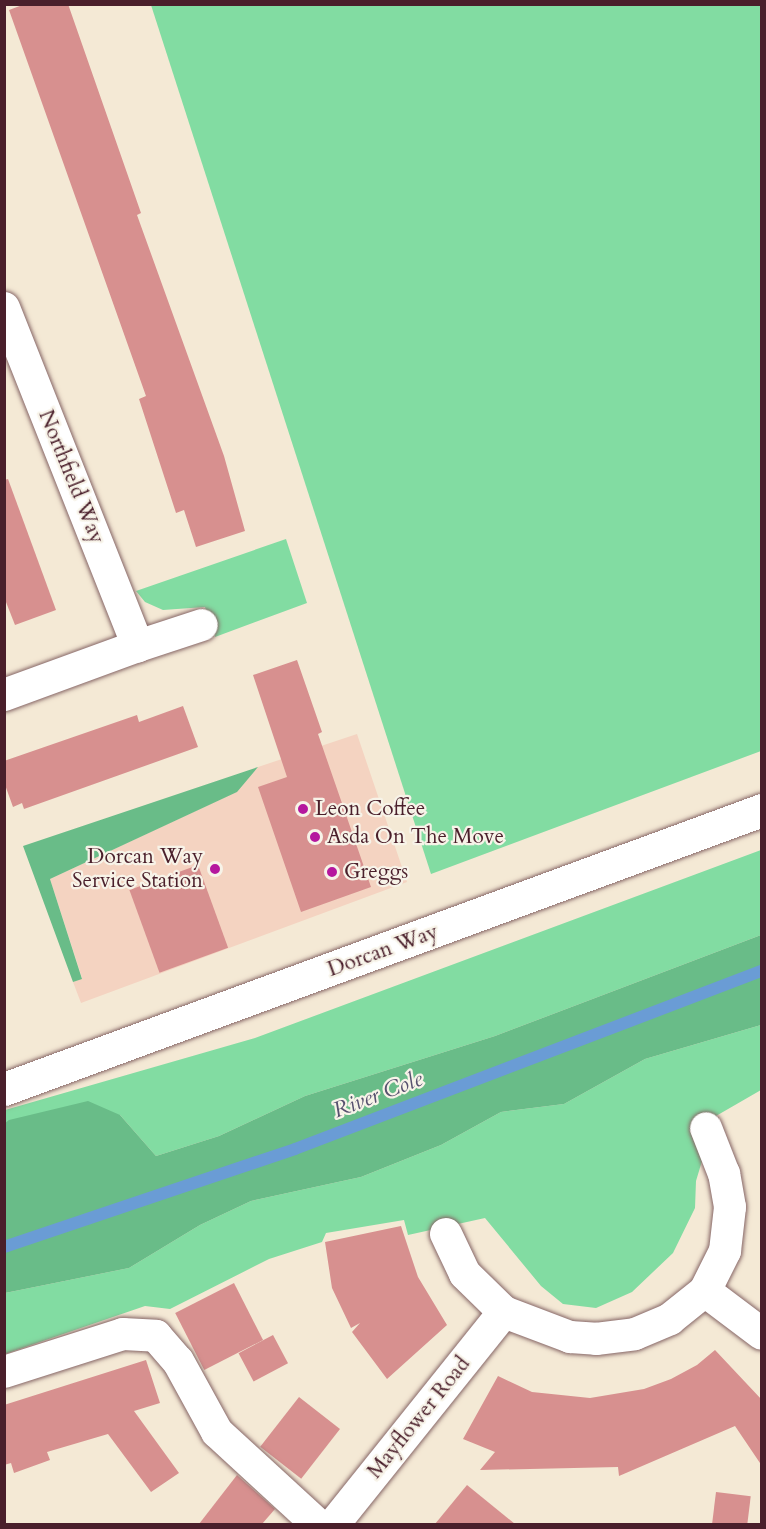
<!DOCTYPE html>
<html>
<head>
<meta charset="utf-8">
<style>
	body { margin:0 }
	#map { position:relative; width:766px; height:1529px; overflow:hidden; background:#f4e9d5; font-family:Cardo,serif }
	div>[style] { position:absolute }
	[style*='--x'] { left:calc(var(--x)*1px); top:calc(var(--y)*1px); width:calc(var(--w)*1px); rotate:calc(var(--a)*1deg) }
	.built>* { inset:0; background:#f4d3c1 }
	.green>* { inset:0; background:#82dca2 }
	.forest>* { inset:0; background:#69bc88 }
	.stream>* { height:12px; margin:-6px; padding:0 6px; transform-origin:6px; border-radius:6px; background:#6a9cd5 }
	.building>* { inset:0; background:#d7908f; transform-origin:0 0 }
	.roads { filter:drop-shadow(0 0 2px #866666) drop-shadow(0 0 2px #866666) }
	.street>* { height:32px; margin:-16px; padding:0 16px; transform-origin:16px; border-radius:16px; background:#fff }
	.secondary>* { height:33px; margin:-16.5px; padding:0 16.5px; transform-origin:16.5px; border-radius:16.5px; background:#fff }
	.dots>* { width:16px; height:16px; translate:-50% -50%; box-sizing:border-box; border:3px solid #f7f3e8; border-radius:50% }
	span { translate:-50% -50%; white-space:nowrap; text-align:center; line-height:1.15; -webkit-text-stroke:4.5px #f7f3e8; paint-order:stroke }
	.street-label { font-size:21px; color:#4a1f2b }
	.poi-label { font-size:21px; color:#4a1f2b }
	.left { translate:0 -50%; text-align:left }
	.right { translate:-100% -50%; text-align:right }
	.water-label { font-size:22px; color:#57516f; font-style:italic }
	.frame { position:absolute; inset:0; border:6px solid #4a1f2b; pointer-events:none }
</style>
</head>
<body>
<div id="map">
	<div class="built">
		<i style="clip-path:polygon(357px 734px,407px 882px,81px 1003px,73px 982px,82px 978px,50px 879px,236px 792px,258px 767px)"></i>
	</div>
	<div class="green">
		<i style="clip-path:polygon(151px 5px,761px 5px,761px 751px,431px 874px)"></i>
		<i style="clip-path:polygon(286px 539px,307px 603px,215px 637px,205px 607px,163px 610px,145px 602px,136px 591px)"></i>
		<i style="clip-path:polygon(761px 850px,761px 935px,495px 1036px,305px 1096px,219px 1136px,156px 1156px,120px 1115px,5px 1124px,5px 1110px,255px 1038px)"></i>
		<i style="clip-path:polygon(761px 1025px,761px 1090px,690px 1131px,702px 1161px,696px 1181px,695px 1208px,673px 1253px,632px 1292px,596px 1308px,563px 1304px,541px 1286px,485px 1218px,408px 1235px,404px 1220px,326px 1233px,322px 1242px,269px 1259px,170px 1309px,145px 1306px,5px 1354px,5px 1293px,129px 1268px,200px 1225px,251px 1201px,361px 1177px,441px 1145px,501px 1112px,564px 1104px,645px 1059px)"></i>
	</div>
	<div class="forest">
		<i style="clip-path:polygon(258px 767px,237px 792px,50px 879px,82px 979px,73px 982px,23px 846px)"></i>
		<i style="clip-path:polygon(761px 935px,761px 1025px,645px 1059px,564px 1104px,501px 1112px,441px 1145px,361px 1177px,251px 1201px,200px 1225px,129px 1268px,5px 1293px,4px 1124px,9px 1120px,88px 1101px,120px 1115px,156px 1156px,219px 1136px,305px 1096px,495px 1036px)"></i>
	</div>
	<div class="stream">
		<i style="--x:4;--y:1247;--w:307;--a:-18.6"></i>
		<i style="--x:295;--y:1149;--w:500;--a:-20.9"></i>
	</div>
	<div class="building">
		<i style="clip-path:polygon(25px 4px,68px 4px,141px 213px,137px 215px,224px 456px,245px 531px,196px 547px,184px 510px,176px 513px,139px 399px,146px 396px,9px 10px)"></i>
		<i style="clip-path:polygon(8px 479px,56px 610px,15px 625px,4px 597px,4px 480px)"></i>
		<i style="clip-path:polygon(297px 660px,322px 732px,318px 734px,371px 887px,301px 912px,258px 787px,287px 777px,253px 675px)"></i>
		<i style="clip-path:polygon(183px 706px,198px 747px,24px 809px,22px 803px,13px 807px,4px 782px,4px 761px,137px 715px,139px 722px)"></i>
		<i style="left:198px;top:865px;width:88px;height:73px;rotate:70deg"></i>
		<i style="clip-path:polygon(401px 1226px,418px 1277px,447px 1325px,387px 1379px,352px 1332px,360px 1323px,351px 1328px,332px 1288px,325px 1242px)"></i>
		<i style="left:234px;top:1283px;width:64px;height:66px;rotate:63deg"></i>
		<i style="left:273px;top:1335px;width:32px;height:39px;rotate:62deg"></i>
		<i style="clip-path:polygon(715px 1350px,762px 1400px,762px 1466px,735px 1426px,619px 1476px,618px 1467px,480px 1470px,495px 1452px,463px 1439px,498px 1376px,532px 1392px,590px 1398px,644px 1389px,671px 1379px,697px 1365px)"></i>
		<i style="clip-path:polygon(146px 1360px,160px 1403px,134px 1411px,179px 1473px,151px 1492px,108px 1434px,47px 1452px,50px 1460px,14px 1473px,11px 1463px,4px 1465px,4px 1405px)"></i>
		<i style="left:299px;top:1397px;width:52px;height:63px;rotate:38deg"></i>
		<i style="clip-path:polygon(237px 1475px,275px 1509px,262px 1524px,199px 1524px)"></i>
		<i style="clip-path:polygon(467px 1485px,515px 1524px,435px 1524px)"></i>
		<i style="left:716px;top:1492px;width:35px;height:32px;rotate:7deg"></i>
	</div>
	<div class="roads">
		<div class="street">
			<i style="--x:4;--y:308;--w:364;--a:68.4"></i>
			<i style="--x:138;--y:646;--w:143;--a:159.9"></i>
			<i style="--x:138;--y:646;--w:67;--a:-18.2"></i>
			<i style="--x:446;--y:1234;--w:44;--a:64.6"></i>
			<i style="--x:465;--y:1274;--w:54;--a:44.3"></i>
			<i style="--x:504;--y:1312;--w:71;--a:20.7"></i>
			<i style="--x:570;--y:1337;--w:26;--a:4"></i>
			<i style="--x:596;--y:1339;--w:39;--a:-7"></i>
			<i style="--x:635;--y:1334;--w:38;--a:-23"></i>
			<i style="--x:670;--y:1319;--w:45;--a:-38.7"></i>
			<i style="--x:705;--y:1291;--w:71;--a:37"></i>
			<i style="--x:705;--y:1291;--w:45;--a:-63.4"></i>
			<i style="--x:725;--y:1251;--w:44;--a:-83.5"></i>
			<i style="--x:730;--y:1207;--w:34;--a:-100"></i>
			<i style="--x:724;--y:1174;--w:49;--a:-111.4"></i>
			<i style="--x:4;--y:1372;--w:125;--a:-17.7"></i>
			<i style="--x:123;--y:1334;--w:33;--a:3"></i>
			<i style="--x:156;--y:1336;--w:33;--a:49"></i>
			<i style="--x:178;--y:1361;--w:81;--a:61.2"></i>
			<i style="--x:217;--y:1432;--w:136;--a:42.6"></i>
			<i style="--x:334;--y:1524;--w:272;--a:-51.3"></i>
		</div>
		<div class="secondary">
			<i style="--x:4;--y:1089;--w:808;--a:-20.21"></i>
		</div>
	</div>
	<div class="dots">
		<i style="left:303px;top:809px;background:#b5179e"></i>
		<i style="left:315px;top:837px;background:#b5179e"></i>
		<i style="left:215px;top:869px;background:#b5179e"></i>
		<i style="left:332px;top:872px;background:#b5179e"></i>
	</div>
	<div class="street-label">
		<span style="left:71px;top:477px;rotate:68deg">Northfield Way</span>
		<span style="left:383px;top:951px;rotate:-20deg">Dorcan Way</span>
		<span style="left:419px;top:1418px;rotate:-51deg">Mayflower Road</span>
	</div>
	<div class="poi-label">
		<span class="left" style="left:315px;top:809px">Leon Coffee</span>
		<span class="left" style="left:327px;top:837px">Asda On The Move</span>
		<span class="right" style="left:203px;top:869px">Dorcan Way<br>Service Station</span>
		<span class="left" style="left:344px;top:872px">Greggs</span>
	</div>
	<div class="water-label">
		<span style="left:378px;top:1095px;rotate:-21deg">River Cole</span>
	</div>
	<div class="frame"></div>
</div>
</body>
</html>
